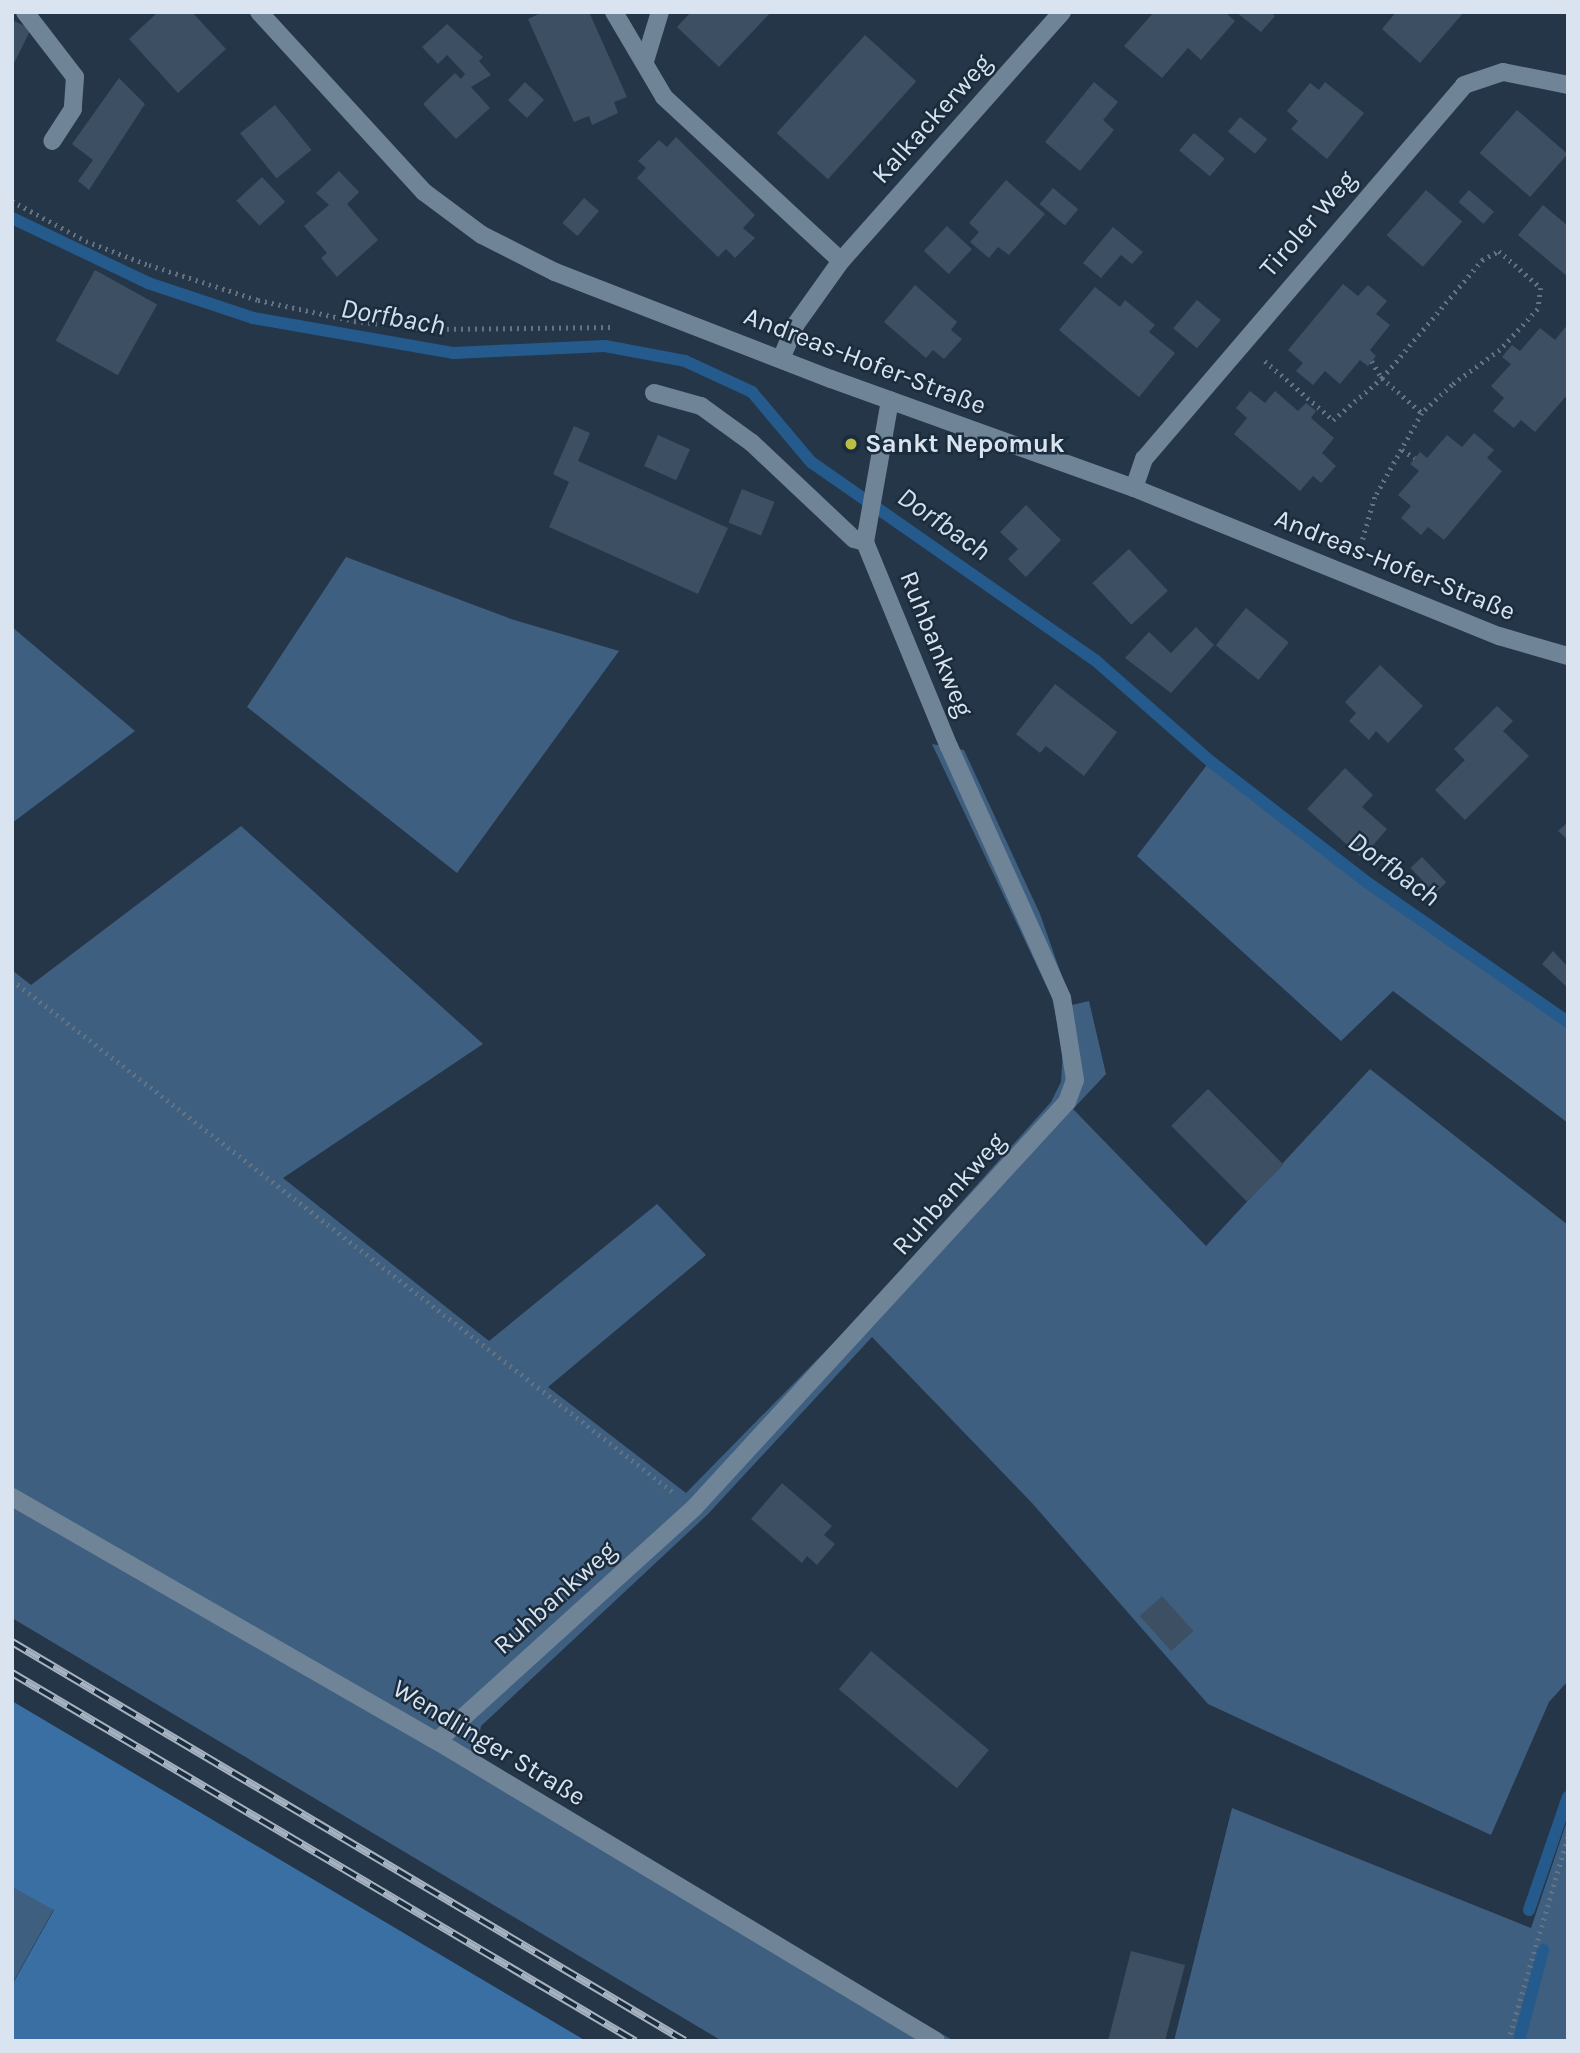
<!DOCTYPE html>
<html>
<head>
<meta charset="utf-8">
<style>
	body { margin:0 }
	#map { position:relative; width:1580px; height:2053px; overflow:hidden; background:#253648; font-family:Karla,sans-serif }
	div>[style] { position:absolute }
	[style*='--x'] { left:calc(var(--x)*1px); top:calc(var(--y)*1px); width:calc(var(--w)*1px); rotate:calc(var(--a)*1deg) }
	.green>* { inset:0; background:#3f5f80 }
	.forest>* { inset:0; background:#3a6fa4 }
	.stream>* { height:12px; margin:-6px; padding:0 6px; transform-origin:6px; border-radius:6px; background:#255a8d }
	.building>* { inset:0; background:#3d4f62; transform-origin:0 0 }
	.path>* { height:4.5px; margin-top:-2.25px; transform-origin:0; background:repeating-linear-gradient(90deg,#647383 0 2px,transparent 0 7px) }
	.minor>* { height:18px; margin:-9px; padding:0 9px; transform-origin:9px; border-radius:9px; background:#708498 }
	.rail>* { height:8px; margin-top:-4px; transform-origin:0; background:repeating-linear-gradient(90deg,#1b2c3d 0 16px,#a6b2c0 0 32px); box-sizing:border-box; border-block:2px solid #a6b2c0 }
	.dots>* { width:19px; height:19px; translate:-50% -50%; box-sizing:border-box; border:4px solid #1b2c3d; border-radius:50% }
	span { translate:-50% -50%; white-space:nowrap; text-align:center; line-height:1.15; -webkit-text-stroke:5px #1b2c3d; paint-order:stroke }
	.street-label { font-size:26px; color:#dae4f0 }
	.poi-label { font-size:26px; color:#dae4f0; font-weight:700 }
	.left { translate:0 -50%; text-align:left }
	.water-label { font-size:28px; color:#d1e0ef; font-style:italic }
	.frame { position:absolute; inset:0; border:14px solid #dae4f0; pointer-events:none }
</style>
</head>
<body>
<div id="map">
	<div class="green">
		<i style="clip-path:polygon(346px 557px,511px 619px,619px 651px,457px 873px,247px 707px)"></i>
		<i style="clip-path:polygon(12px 627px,135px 731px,12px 823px)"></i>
		<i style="clip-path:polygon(932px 744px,964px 750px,1040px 914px,1072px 1005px,1089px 1001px,1106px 1074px,1073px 1109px,1206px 1246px,1370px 1069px,1568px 1225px,1568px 1681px,1549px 1702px,1491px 1835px,1208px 1704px,1032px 1503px,872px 1337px,708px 1514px,481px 1726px,475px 1758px,954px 2041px,722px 2041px,12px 1618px,12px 970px,31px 985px,241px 826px,483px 1044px,283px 1178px,489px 1341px,657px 1204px,706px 1255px,548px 1387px,686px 1493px,856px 1320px,1051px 1102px,1061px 1082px,1063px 1051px,1052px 998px)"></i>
		<i style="clip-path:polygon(1210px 761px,1365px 881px,1568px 1022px,1568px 1123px,1393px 991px,1341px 1041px,1137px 856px)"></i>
		<i style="clip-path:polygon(1232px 1808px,1531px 1928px,1568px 1818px,1568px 2041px,1174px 2041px)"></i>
		<i style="clip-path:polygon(12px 1887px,54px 1909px,12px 1984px)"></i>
	</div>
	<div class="forest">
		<i style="clip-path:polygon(12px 1701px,586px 2041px,12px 2041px,12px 1985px,54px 1910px,12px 1887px)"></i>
	</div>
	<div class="stream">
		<i style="--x:12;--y:218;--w:151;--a:25.5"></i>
		<i style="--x:148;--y:283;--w:111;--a:18.4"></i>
		<i style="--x:253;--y:318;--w:204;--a:9.9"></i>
		<i style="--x:454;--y:353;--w:151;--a:-2.7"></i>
		<i style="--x:605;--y:346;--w:81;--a:10.6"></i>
		<i style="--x:685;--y:361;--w:74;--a:24.8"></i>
		<i style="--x:752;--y:392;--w:92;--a:49.9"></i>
		<i style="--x:811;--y:462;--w:346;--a:34.9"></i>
		<i style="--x:1095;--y:660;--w:153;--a:41.3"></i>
		<i style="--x:1210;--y:761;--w:196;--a:37.7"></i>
		<i style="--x:1365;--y:881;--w:247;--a:34.8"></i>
		<i style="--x:1529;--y:1910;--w:120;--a:-71"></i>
		<i style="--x:1519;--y:2041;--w:94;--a:-75.2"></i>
	</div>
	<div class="building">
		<i style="clip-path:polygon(158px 12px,192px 12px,226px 49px,178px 93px,129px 39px)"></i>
		<i style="clip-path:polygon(543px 12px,589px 12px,627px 97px,614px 102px,618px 113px,592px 125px,589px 116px,574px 122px,528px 19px)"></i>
		<i style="clip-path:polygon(691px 12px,771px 12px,719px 67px,677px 27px)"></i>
		<i style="clip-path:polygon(1154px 12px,1225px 12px,1235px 21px,1201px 60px,1188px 48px,1162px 78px,1124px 46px)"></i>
		<i style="clip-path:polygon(1236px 12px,1270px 12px,1275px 16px,1261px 32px)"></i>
		<i style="clip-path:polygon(1396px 12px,1464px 12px,1420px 63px,1382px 29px)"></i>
		<i style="clip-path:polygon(12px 20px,31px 29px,12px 67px)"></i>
		<i style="clip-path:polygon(447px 24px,483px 57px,479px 61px,491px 75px,471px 87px,490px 108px,456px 139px,423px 104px,455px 73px,461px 79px,465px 74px,447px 55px,438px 64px,422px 47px)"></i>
		<i style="left:865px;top:35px;width:69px;height:132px;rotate:42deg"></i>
		<i style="clip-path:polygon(119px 78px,145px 104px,89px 190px,78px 181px,93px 160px,72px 144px)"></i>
		<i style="left:525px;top:82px;width:26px;height:25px;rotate:43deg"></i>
		<i style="clip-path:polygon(1094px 82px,1118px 102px,1103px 120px,1114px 130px,1080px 171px,1045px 142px)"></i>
		<i style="clip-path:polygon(1325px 82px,1364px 113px,1327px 159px,1291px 129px,1298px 121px,1287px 111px,1310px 83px,1319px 90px)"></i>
		<i style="left:275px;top:105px;width:58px;height:45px;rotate:51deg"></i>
		<i style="left:1517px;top:110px;width:67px;height:57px;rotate:41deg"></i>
		<i style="left:1240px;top:117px;width:35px;height:19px;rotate:39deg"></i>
		<i style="left:1194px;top:133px;width:40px;height:23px;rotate:40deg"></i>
		<i style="clip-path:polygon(676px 137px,755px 215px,743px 228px,755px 238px,735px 258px,726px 249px,718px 257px,637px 178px,646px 168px,638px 161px,659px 140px,667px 147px)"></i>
		<i style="clip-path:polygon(339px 171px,359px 192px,347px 204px,378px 240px,337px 277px,321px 258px,327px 253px,304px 226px,329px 205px,316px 193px)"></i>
		<i style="left:262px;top:177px;width:34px;height:35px;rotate:47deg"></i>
		<i style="clip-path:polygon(1006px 180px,1045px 214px,1009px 255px,998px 247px,989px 258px,970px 242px,979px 232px,969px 223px)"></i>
		<i style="left:1053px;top:188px;width:33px;height:21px;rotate:40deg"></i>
		<i style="left:1426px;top:190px;width:48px;height:60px;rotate:41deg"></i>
		<i style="left:1469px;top:190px;width:33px;height:16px;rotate:41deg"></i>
		<i style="left:584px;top:198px;width:20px;height:33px;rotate:41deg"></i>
		<i style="clip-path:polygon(1543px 205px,1568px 226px,1568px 277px,1518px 235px)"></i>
		<i style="left:947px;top:226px;width:34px;height:34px;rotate:43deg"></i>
		<i style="clip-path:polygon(1113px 227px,1143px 252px,1132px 264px,1121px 255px,1101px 278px,1083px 263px)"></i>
		<i style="left:95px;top:270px;width:71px;height:81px;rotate:29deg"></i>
		<i style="clip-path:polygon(1343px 284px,1358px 296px,1368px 285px,1387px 301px,1376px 314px,1390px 325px,1370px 350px,1376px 356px,1368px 366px,1360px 360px,1340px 384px,1325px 371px,1313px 385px,1296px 371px,1303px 363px,1288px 350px)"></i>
		<i style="clip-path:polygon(915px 285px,957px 322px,951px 330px,962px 339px,944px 359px,933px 350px,926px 358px,884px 322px)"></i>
		<i style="clip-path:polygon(1095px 287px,1120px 307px,1125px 300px,1155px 325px,1149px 332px,1175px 353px,1139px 397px,1059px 330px)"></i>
		<i style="left:1197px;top:300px;width:31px;height:37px;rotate:40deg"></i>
		<i style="clip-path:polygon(1568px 324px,1568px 394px,1535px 432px,1521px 420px,1514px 428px,1493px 411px,1504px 398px,1491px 386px,1511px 364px,1502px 357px,1512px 345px,1520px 351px,1540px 328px,1555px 340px)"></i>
		<i style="clip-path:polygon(1250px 391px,1265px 403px,1275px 391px,1298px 411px,1306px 403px,1316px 411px,1311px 418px,1334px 438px,1322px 453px,1336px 466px,1321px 483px,1313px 476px,1300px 491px,1234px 434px,1247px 418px,1236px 408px)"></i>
		<i style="clip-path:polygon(574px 426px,590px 433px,578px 461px,728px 528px,698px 594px,549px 527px,569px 482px,553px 474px)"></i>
		<i style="clip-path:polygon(1474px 433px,1494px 450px,1487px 458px,1502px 471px,1444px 540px,1428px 527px,1421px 535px,1401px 518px,1411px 506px,1398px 495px,1419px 471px,1410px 464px,1420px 452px,1427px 458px,1447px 435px,1462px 447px)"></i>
		<i style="left:658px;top:435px;width:35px;height:34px;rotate:24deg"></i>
		<i style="left:742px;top:489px;width:35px;height:36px;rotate:22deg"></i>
		<i style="clip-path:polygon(1026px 505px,1061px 540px,1026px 577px,1008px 559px,1018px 549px,1000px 532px)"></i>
		<i style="left:1129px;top:549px;width:57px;height:50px;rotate:47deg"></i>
		<i style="left:1246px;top:608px;width:55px;height:48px;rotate:39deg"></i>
		<i style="clip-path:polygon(1196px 627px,1214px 645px,1171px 693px,1125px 658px,1149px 632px,1171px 653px)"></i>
		<i style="clip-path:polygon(1380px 665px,1423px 706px,1388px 743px,1376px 731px,1369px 740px,1349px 721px,1356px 713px,1345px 702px)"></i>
		<i style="clip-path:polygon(1055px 684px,1117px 732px,1084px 776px,1046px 746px,1040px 753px,1016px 734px)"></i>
		<i style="clip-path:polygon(1497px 706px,1513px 721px,1503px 731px,1529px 756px,1465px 820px,1435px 790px,1465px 760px,1454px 749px)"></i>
		<i style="clip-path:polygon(1345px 768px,1373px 795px,1362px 807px,1387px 829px,1362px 858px,1307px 809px)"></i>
		<i style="clip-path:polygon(1568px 822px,1568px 840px,1558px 831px)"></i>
		<i style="left:1422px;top:857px;width:35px;height:16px;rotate:46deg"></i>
		<i style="clip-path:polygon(1553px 951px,1568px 967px,1568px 988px,1542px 964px)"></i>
		<i style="left:1208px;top:1089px;width:107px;height:52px;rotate:45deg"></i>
		<i style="clip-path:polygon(782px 1483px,832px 1526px,824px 1535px,835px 1544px,817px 1565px,807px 1556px,802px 1563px,751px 1519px)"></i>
		<i style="left:1162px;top:1596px;width:47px;height:30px;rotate:48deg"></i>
		<i style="left:871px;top:1651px;width:154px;height:50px;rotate:40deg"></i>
		<i style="clip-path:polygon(1131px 1951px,1185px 1965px,1165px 2041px,1108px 2041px)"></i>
	</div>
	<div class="path">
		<i style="--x:12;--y:201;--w:84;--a:28.4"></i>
		<i style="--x:86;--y:241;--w:67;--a:20.9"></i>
		<i style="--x:149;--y:265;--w:114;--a:17.8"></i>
		<i style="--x:258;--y:300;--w:98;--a:12.3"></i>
		<i style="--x:354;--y:321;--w:79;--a:5.8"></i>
		<i style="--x:433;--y:329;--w:181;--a:-0.6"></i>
		<i style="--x:1265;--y:361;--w:90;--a:40.9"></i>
		<i style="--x:1333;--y:420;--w:65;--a:-40.6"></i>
		<i style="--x:1382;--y:378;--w:155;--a:-49.7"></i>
		<i style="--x:1482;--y:260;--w:19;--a:-28"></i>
		<i style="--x:1499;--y:251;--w:56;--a:41.4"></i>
		<i style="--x:1541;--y:288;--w:21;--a:98"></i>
		<i style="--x:1538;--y:309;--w:56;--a:132.8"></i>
		<i style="--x:1500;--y:350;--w:59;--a:143.9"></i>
		<i style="--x:1452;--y:385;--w:41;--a:137"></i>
		<i style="--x:1422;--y:413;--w:96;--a:119.2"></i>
		<i style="--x:1375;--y:497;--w:54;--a:106.1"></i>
		<i style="--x:1372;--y:361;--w:20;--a:60"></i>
		<i style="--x:1382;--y:378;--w:53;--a:41.2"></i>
		<i style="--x:1402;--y:450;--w:15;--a:32"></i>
		<i style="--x:12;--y:980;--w:836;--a:37.76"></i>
		<i style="--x:1508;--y:2041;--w:214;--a:-73.7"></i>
	</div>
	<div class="minor">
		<i style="--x:25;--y:12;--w:82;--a:52.4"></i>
		<i style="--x:75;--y:77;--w:32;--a:94"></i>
		<i style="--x:73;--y:109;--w:38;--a:123"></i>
		<i style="--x:259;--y:12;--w:244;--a:47.5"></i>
		<i style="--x:424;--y:192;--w:72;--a:36.6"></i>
		<i style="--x:482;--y:235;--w:82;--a:26.9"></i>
		<i style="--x:555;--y:272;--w:296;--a:21.2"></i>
		<i style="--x:831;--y:379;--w:322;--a:19.8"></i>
		<i style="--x:1134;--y:488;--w:394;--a:22.1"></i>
		<i style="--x:1499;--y:636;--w:72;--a:16.2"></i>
		<i style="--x:614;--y:12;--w:99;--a:59.5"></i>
		<i style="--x:664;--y:97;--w:241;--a:42.8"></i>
		<i style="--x:645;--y:61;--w:51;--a:-73"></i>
		<i style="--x:781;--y:359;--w:38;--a:-67"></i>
		<i style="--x:796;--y:324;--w:77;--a:-54.5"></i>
		<i style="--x:841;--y:261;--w:333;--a:-48.4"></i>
		<i style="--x:654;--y:393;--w:49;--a:15.5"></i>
		<i style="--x:701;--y:406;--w:63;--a:36"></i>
		<i style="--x:752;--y:443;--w:140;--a:43.3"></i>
		<i style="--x:854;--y:539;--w:11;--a:15"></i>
		<i style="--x:1134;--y:488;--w:31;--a:-71"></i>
		<i style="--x:1144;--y:459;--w:492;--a:-49.4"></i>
		<i style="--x:1464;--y:85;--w:41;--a:-18.4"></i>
		<i style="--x:1503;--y:72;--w:66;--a:11.3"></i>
		<i style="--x:12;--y:1497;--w:490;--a:29.9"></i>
		<i style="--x:437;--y:1741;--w:582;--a:31.01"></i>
		<i style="--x:437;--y:1741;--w:347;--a:-42.2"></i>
		<i style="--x:694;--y:1508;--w:551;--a:-47.43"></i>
		<i style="--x:1067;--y:1102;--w:23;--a:-70"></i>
		<i style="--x:1075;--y:1080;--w:83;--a:-99"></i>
		<i style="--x:1062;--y:998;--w:275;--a:-114.2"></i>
		<i style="--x:949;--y:747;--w:222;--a:-112.3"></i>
		<i style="--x:865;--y:542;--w:144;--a:-80"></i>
	</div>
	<div class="rail">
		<i style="--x:12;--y:1642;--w:782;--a:30.66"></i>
		<i style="--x:12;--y:1673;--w:724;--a:30.57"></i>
	</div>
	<div class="dots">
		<i style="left:851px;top:444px;background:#bdbf43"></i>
	</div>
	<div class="street-label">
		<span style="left:932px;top:119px;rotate:-48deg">Kalkackerweg</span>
		<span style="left:1308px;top:224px;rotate:-49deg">Tiroler Weg</span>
		<span style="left:865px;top:361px;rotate:21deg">Andreas-Hofer-Straße</span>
		<span style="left:1395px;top:565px;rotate:22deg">Andreas-Hofer-Straße</span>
		<span style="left:936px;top:644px;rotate:68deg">Ruhbankweg</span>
		<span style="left:949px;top:1194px;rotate:-48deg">Ruhbankweg</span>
		<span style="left:555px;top:1598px;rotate:-42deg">Ruhbankweg</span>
		<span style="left:489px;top:1743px;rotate:31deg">Wendlinger Straße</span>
	</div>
	<div class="poi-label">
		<span class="left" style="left:865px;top:444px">Sankt Nepomuk</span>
	</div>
	<div class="water-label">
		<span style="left:393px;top:317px;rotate:10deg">Dorfbach</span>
		<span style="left:944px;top:524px;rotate:35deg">Dorfbach</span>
		<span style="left:1394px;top:869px;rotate:36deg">Dorfbach</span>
	</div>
	<div class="frame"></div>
</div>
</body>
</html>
